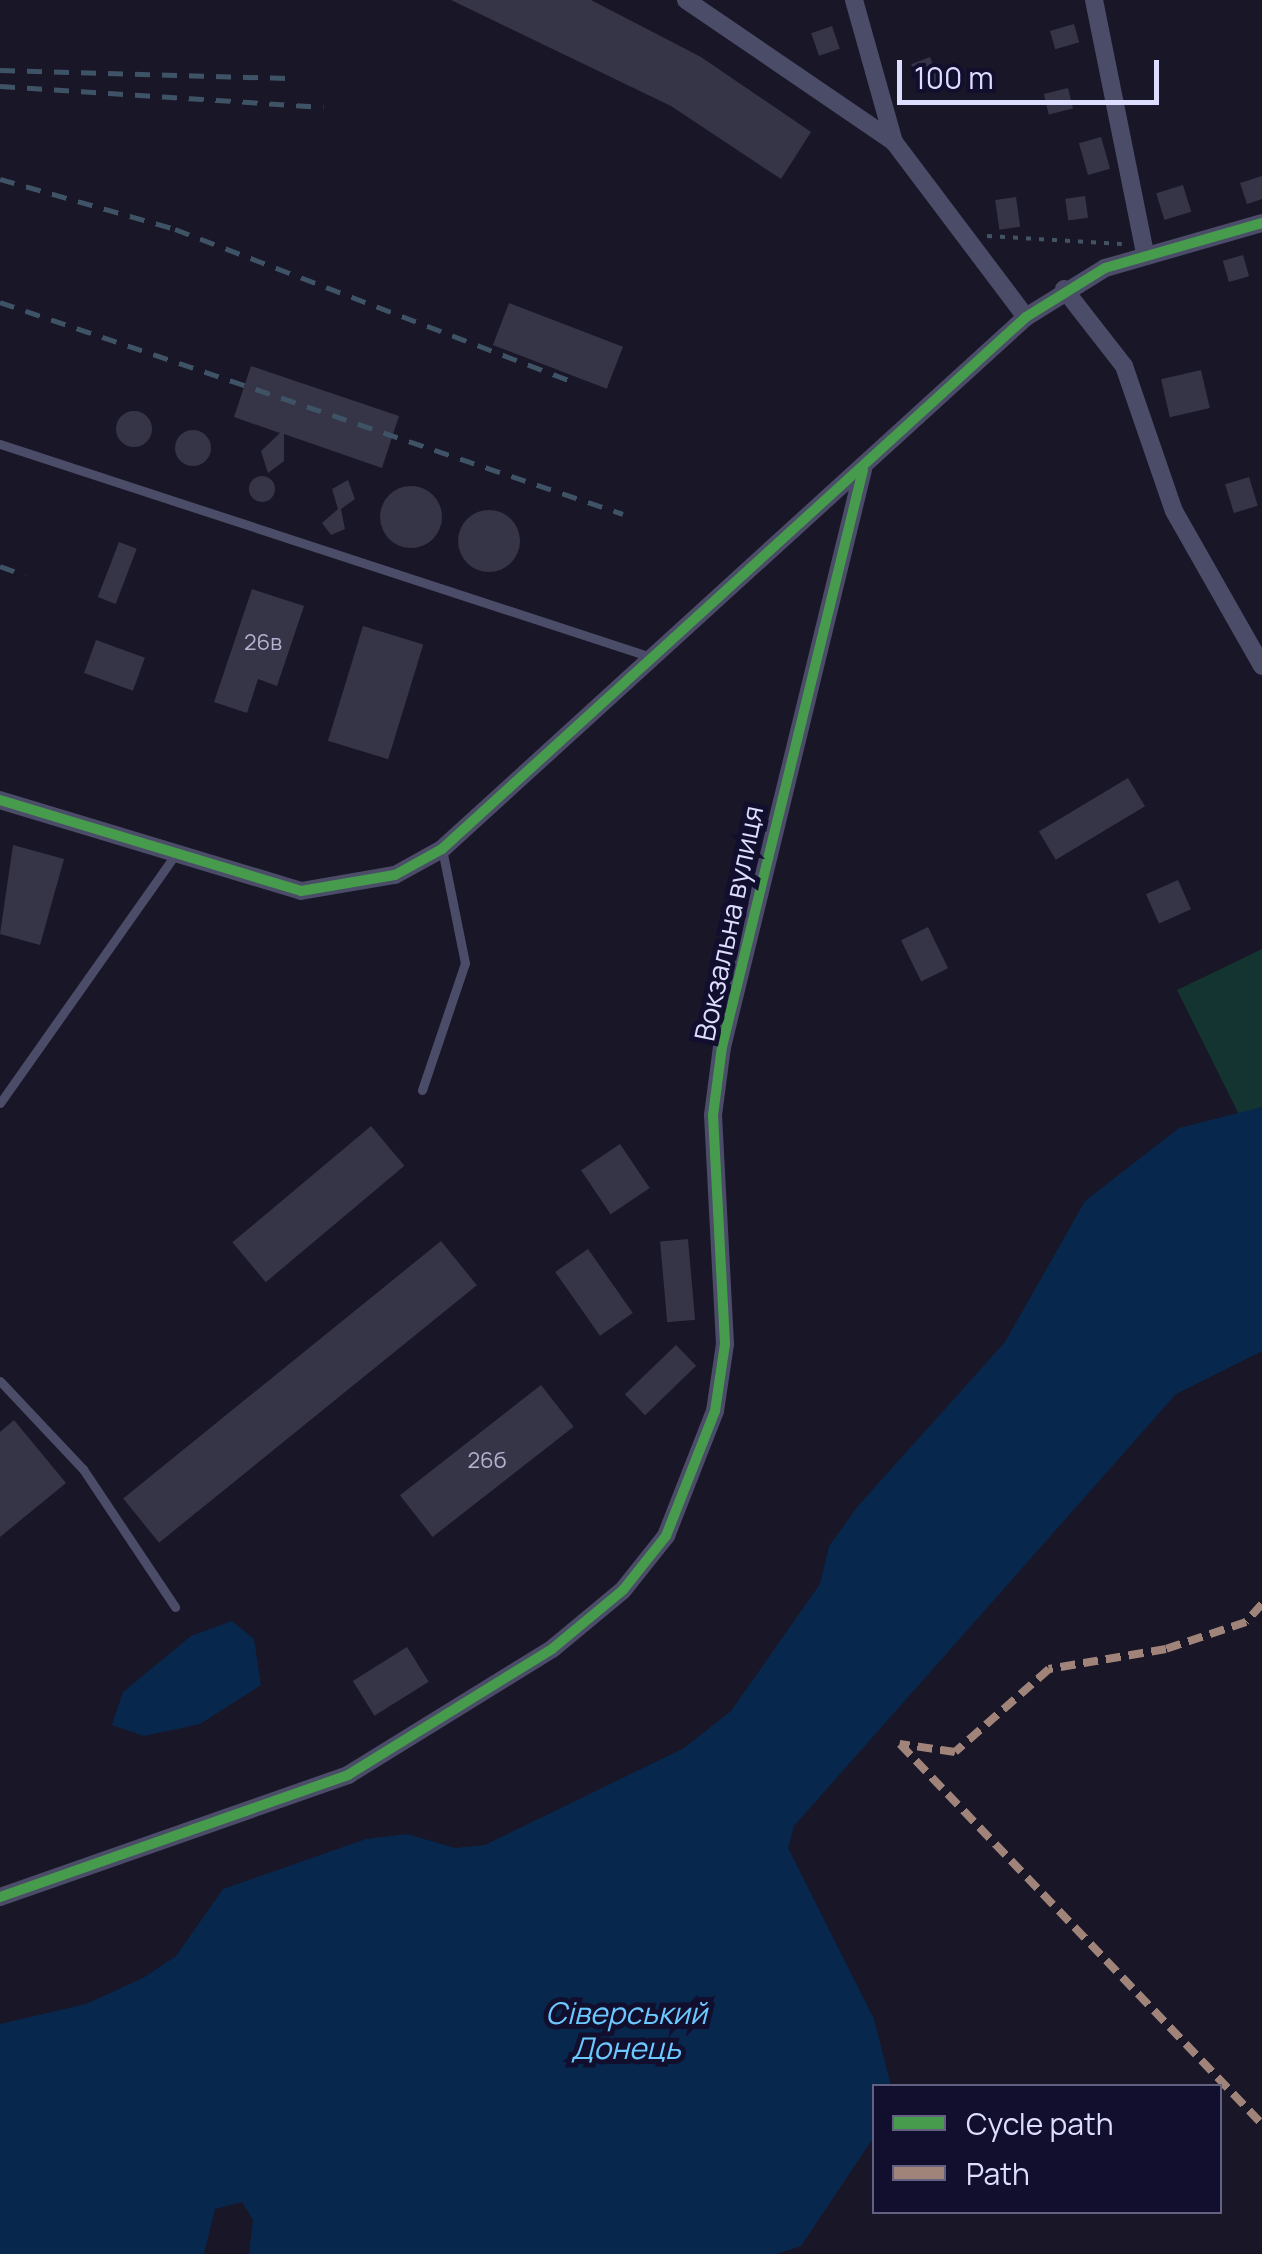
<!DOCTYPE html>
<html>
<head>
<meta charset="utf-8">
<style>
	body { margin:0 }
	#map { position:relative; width:1262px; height:2254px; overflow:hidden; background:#181627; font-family:Manrope,sans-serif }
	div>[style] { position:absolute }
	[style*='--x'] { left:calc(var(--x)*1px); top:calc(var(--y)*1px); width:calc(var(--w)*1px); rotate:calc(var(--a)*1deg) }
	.green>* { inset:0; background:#133431 }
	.water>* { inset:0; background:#08274c }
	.building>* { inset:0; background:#363548; transform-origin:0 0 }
	.round { border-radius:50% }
	.path>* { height:4px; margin-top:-2px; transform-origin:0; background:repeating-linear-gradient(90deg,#425463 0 5px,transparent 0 13px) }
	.service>* { height:9px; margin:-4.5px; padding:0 4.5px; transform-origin:4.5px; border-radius:4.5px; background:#4b4c68 }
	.minor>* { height:18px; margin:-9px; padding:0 9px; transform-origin:9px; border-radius:9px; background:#4b4c68 }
	.rail>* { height:5px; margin-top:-2.5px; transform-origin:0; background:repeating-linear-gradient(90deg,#3e5365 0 15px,transparent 0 27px) }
	.quiet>* { height:8px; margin-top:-4px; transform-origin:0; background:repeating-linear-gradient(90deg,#a18479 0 15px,transparent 0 23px) }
	.cycleway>* { height:10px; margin:-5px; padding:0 5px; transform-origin:5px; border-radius:5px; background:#469c4c }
	span { translate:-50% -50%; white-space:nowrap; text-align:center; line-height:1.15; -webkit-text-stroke:10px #120f2e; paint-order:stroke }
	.number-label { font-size:22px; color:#b3b3d1 }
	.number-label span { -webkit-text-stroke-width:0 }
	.street-label { font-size:28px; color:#ddf }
	.water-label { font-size:30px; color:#6bc9ff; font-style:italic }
	.legend { position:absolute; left:872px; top:2084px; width:350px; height:130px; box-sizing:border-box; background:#120f2e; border:2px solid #636182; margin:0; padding:12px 18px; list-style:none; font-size:30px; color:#ddf }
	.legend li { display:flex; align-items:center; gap:20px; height:50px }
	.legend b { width:50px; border:2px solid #636182 }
	.scale { position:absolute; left:897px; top:60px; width:262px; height:45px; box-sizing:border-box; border:5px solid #ddf; border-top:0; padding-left:12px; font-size:30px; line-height:35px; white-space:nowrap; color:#ddf; -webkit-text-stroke:8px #120f2e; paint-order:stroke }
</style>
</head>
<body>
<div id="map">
	<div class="green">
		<i style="clip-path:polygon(1262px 949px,1262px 1161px,1177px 990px)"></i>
	</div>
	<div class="water">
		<i style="clip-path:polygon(1262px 1107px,1262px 1351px,1176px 1394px,794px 1826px,788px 1848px,874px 2019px,891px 2086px,874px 2086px,874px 2137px,801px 2246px,777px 2254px,249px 2254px,253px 2220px,242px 2202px,215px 2209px,204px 2254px,0 2254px,0 2024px,86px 2004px,143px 1978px,176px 1956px,223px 1889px,366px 1839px,407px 1834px,455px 1848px,485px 1845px,684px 1748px,731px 1711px,820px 1584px,829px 1546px,858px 1506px,1005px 1342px,1085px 1201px,1179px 1128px)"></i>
		<i style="clip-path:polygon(232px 1621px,254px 1639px,261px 1685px,200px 1724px,144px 1736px,112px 1725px,123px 1692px,191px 1636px)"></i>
	</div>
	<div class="building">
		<i style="clip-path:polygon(451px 0,591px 0,701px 57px,811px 132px,781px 179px,671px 106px)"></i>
		<i style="left:1074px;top:24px;width:19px;height:25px;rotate:74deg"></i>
		<i style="left:832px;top:26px;width:24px;height:22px;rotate:71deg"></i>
		<i style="left:930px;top:57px;width:26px;height:20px;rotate:69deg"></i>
		<i style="left:1068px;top:88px;width:21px;height:25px;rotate:76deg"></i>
		<i style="left:1101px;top:137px;width:33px;height:23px;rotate:74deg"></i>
		<i style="clip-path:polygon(1262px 176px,1262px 199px,1247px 204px,1240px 183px)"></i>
		<i style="left:1183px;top:185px;width:28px;height:28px;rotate:73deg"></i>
		<i style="left:1085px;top:196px;width:22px;height:20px;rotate:82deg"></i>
		<i style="left:1016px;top:197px;width:30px;height:21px;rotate:82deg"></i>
		<i style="left:1243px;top:255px;width:22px;height:21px;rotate:74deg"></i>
		<i style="left:509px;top:303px;width:122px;height:45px;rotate:21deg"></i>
		<i style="clip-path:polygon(251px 366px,399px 416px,382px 468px,284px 434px,284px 461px,268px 473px,261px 451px,280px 433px,234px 417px)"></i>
		<i style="left:1201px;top:370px;width:39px;height:41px;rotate:77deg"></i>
		<i class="round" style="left:116px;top:411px;width:36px;height:36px"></i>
		<i class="round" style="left:175px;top:430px;width:36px;height:36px"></i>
		<i class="round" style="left:249px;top:476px;width:26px;height:26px"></i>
		<i style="left:1249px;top:477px;width:30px;height:25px;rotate:73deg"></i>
		<i style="clip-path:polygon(348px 480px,355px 499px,341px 509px,345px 529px,331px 535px,322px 523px,338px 509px,332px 489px)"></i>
		<i class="round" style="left:380px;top:486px;width:62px;height:62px"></i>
		<i class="round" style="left:458px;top:510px;width:62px;height:62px"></i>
		<i style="left:119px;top:542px;width:19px;height:59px;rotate:21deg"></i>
		<i style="clip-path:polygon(252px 589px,304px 606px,277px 686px,258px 679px,247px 713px,214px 702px)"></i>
		<i style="left:363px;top:626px;width:63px;height:120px;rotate:17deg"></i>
		<i style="left:96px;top:640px;width:52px;height:35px;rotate:20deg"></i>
		<i style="left:1128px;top:778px;width:33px;height:104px;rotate:59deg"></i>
		<i style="clip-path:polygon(13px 845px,64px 859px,40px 945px,0 934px)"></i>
		<i style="left:1178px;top:880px;width:32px;height:35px;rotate:66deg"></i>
		<i style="left:928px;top:927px;width:46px;height:30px;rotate:64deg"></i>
		<i style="left:371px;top:1126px;width:52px;height:181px;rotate:50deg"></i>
		<i style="left:620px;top:1144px;width:53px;height:47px;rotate:56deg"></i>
		<i style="left:688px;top:1239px;width:81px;height:28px;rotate:85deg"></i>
		<i style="left:441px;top:1241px;width:57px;height:409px;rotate:51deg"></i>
		<i style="left:588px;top:1249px;width:78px;height:40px;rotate:55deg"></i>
		<i style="left:676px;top:1345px;width:29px;height:71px;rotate:46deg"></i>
		<i style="left:541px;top:1385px;width:53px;height:179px;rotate:52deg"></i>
		<i style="clip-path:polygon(14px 1420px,66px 1483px,0 1537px,0 1432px)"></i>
		<i style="left:407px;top:1647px;width:41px;height:64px;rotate:58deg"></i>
	</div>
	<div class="path">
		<i style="--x:987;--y:236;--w:135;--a:3.4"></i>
	</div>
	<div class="service">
		<i style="--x:0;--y:444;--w:685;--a:18.12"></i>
		<i style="--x:422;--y:1090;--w:134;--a:-71.3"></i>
		<i style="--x:465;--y:963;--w:116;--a:-101.4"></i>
		<i style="--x:0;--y:1103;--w:302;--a:-54.8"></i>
		<i style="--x:0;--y:1381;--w:121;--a:46.7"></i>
		<i style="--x:83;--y:1469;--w:166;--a:56.3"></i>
	</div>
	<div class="minor">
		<i style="--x:686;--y:0;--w:252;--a:34.3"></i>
		<i style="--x:894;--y:142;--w:219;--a:53"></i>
		<i style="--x:854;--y:0;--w:148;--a:74.3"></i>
		<i style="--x:1094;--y:0;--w:258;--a:78.6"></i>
		<i style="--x:1064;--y:289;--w:98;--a:52.1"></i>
		<i style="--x:1124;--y:366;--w:153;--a:71"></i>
		<i style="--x:1174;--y:511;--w:178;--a:60.4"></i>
		<i style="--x:0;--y:800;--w:314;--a:16.8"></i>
		<i style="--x:301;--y:891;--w:95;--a:-9.7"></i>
		<i style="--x:395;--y:875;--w:54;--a:-29"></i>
		<i style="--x:442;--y:849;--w:790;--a:-42.33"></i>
		<i style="--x:1026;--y:317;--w:93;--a:-31.8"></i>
		<i style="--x:1105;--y:268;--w:163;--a:-16"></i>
		<i style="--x:0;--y:1897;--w:369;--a:-19.3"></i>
		<i style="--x:348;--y:1775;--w:240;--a:-31.7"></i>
		<i style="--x:552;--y:1649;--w:92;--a:-39.7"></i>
		<i style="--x:623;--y:1590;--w:69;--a:-51.5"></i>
		<i style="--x:666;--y:1536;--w:134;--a:-68.6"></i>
		<i style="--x:715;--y:1411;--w:68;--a:-81.5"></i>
		<i style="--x:725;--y:1344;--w:229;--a:-93"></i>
		<i style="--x:713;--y:1115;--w:69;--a:-82.5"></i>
		<i style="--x:722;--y:1047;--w:594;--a:-76.27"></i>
	</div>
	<div class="rail">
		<i style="--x:0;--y:70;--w:289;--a:1.6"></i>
		<i style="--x:0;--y:86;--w:324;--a:3.7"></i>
		<i style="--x:0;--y:179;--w:182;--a:15.9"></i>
		<i style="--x:175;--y:229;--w:426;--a:21"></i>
		<i style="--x:0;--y:302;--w:658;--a:18.79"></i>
		<i style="--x:0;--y:566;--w:27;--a:20"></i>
	</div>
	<div class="quiet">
		<i style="--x:1262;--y:1604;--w:24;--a:132"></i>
		<i style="--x:1246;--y:1622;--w:84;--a:161.4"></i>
		<i style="--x:1166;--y:1649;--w:119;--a:170.3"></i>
		<i style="--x:1049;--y:1669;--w:125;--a:138.6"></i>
		<i style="--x:955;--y:1752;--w:56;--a:-171.7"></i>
		<i style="--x:900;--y:1744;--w:525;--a:46.39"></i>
	</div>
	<div class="cycleway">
		<i style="--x:0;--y:800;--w:314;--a:16.8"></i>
		<i style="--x:301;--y:891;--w:95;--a:-9.7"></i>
		<i style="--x:395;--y:875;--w:54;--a:-29"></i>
		<i style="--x:442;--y:849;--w:790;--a:-42.33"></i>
		<i style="--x:1026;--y:317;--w:93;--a:-31.8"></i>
		<i style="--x:1105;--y:268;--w:163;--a:-16"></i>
		<i style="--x:0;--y:1897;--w:369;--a:-19.3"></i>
		<i style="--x:348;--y:1775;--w:240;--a:-31.7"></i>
		<i style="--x:552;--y:1649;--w:92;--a:-39.7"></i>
		<i style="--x:623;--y:1590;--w:69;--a:-51.5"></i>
		<i style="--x:666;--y:1536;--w:134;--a:-68.6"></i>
		<i style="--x:715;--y:1411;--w:68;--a:-81.5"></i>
		<i style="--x:725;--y:1344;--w:229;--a:-93"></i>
		<i style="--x:713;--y:1115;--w:69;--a:-82.5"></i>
		<i style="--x:722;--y:1047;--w:594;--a:-76.27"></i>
	</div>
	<div class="number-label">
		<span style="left:263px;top:643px">26в</span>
		<span style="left:487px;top:1461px">26б</span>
	</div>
	<div class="street-label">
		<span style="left:728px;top:923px;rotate:-78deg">Вокзальна вулиця</span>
	</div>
	<div class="water-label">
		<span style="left:626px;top:2030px">Сіверський<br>Донець</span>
	</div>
	<ul class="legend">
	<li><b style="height:12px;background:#469c4c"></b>Cycle path</li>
	<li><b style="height:12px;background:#a18479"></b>Path</li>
	</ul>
	<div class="scale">100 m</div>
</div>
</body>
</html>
